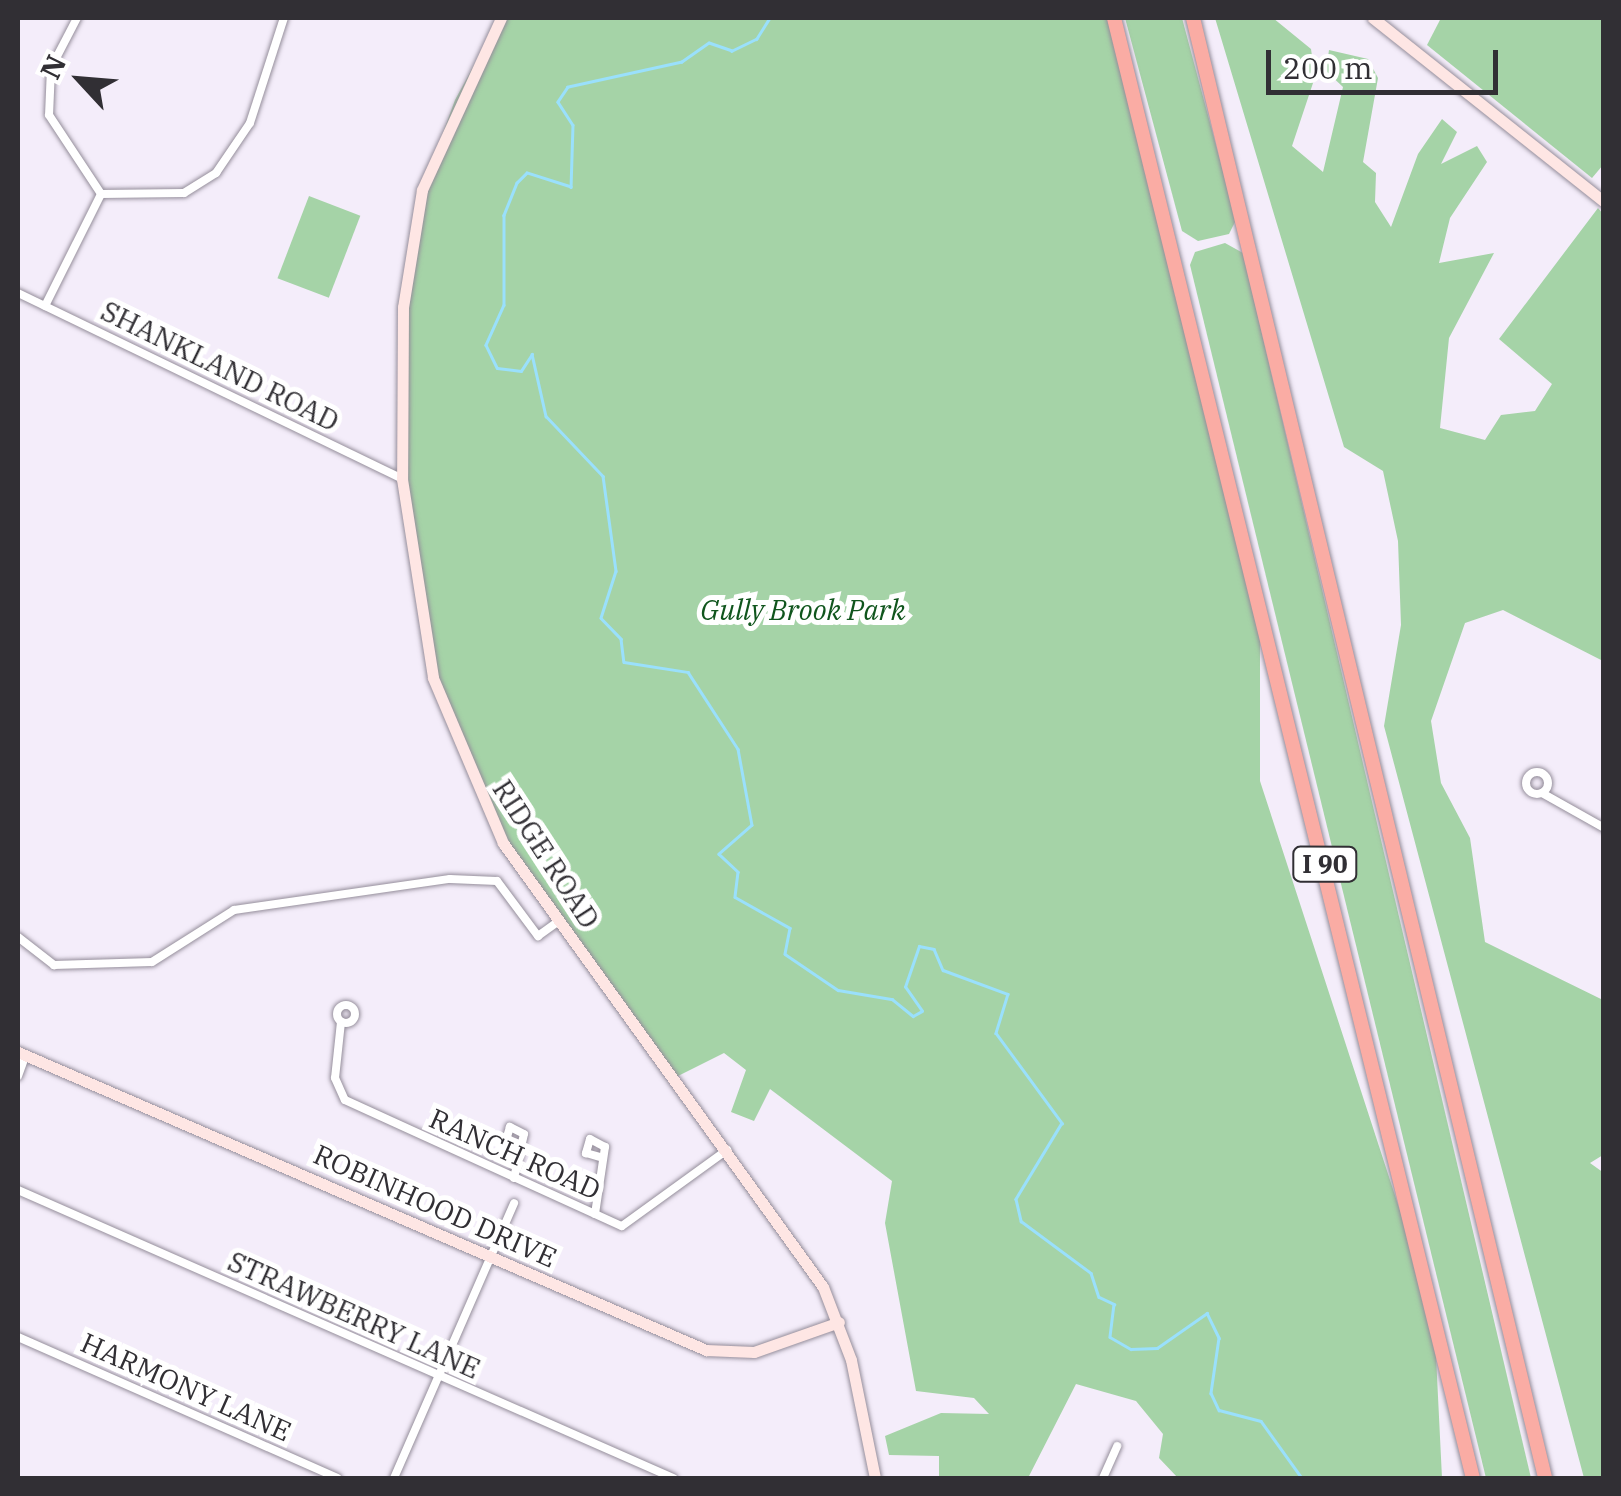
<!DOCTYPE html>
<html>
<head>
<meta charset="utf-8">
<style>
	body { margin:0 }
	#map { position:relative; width:1621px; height:1496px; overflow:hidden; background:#f4edfa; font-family:"IBM Plex Serif",serif }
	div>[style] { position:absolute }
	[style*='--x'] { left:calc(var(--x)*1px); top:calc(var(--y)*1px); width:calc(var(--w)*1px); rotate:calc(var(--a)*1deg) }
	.green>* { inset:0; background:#a5d3a7; transform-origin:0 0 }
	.stream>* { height:2.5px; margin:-1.25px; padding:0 1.25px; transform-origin:1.25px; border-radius:1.25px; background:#9ae0fc }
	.roads { filter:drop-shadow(0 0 2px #958e9b) drop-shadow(0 0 2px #958e9b) }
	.street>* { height:8px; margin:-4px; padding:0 4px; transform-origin:4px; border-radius:4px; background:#fff }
	.street>.ring { margin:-4px; padding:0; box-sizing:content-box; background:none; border:8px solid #fff; border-radius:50% }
	.secondary>* { height:11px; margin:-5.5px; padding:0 5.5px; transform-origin:5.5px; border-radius:5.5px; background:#fee6e4 }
	.highway>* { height:14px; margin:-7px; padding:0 7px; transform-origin:7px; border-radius:7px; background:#faaca4 }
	span { translate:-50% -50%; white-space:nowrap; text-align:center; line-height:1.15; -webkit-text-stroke:10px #fff; paint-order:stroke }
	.shield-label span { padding:2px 8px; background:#fff; border:2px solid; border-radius:8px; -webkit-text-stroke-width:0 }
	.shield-label { font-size:25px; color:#312f34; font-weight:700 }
	.street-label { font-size:28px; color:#312f34 }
	.park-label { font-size:28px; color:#10551d; font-style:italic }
	.frame { position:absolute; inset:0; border:20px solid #312f34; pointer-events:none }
	.north { position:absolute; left:30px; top:30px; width:100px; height:100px; -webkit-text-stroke:8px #fff; paint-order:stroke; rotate:296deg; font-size:28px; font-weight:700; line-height:40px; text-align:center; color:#312f34 }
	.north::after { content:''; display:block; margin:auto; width:35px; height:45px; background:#312f34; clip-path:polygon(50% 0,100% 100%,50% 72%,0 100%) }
	.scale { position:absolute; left:1266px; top:50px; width:232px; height:45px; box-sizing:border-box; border:5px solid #312f34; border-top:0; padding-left:12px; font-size:30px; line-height:35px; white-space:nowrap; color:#312f34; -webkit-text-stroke:8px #fff; paint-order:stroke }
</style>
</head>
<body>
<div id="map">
	<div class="green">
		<i style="clip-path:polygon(500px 18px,1114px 18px,1260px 587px,1260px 781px,1434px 1315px,1442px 1478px,1178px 1478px,1159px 1458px,1163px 1434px,1136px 1401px,1076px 1384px,1028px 1478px,939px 1478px,939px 1456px,889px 1455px,885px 1436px,941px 1413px,989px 1414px,974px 1398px,916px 1391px,885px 1223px,892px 1181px,770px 1089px,754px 1121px,731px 1112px,746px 1070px,724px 1053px,674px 1078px,491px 823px,433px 678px,402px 479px,403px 307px,422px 190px,455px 100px)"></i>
		<i style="clip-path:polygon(1125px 18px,1182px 18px,1236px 220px,1229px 234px,1198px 241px,1182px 231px)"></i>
		<i style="clip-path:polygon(1215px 18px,1273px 18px,1311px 49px,1315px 77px,1292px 146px,1323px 172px,1343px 87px,1326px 71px,1329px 50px,1368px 59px,1378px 78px,1363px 162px,1376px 173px,1375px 202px,1391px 227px,1418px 154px,1442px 119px,1457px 132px,1441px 164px,1477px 146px,1487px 162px,1450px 218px,1439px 263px,1494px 253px,1449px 338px,1440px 428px,1485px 440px,1501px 415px,1535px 411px,1552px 384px,1499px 339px,1598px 208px,1603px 214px,1603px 661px,1503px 610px,1465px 623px,1431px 721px,1441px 783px,1470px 838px,1485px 942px,1603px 1000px,1603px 1155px,1590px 1163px,1604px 1173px,1603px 1478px,1584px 1478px,1384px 726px,1401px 625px,1398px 541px,1383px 471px,1344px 447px)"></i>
		<i style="clip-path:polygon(1441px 18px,1603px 18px,1603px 165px,1592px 178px,1427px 45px)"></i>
		<i style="left:309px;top:196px;width:55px;height:88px;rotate:21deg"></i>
		<i style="clip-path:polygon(1225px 243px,1243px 253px,1531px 1478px,1486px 1478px,1190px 265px,1195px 252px)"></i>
	</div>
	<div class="stream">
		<i style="--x:770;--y:18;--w:25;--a:122"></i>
		<i style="--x:757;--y:39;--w:28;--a:154"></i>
		<i style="--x:732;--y:51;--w:24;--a:-161"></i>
		<i style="--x:709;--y:43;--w:33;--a:145"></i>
		<i style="--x:682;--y:62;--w:117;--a:167.6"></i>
		<i style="--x:568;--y:87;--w:18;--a:124"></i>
		<i style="--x:558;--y:102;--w:27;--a:57"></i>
		<i style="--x:573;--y:125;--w:62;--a:91.8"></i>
		<i style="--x:571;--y:187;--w:46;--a:-162.3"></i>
		<i style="--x:527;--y:173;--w:14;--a:135"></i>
		<i style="--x:517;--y:183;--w:35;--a:112"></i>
		<i style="--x:504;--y:215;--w:90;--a:90"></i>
		<i style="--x:504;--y:305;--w:44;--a:114.2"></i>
		<i style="--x:486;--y:345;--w:25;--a:64"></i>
		<i style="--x:497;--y:368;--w:24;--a:7"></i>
		<i style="--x:521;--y:371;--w:20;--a:-57"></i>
		<i style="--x:532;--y:354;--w:64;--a:77.3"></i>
		<i style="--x:546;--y:416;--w:83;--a:46.5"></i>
		<i style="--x:603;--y:476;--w:96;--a:82.2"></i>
		<i style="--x:616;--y:571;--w:49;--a:107.7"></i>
		<i style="--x:601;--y:618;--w:29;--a:46"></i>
		<i style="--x:621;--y:639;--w:23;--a:83"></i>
		<i style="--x:624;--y:662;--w:65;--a:8.9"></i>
		<i style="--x:688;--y:672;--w:92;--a:57"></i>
		<i style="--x:738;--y:749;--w:77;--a:79.6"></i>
		<i style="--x:752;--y:825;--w:44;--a:138.7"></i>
		<i style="--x:719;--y:854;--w:26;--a:43"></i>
		<i style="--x:738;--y:872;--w:25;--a:97"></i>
		<i style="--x:735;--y:897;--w:63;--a:29.4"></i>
		<i style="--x:790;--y:928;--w:26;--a:101"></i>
		<i style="--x:785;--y:954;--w:64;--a:34.2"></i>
		<i style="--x:838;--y:990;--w:55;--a:9.5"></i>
		<i style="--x:892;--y:999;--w:27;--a:39"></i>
		<i style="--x:913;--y:1016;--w:10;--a:-29"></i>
		<i style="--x:922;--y:1011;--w:29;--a:-125"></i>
		<i style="--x:905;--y:987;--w:43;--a:-71.1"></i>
		<i style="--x:919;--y:946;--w:15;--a:11"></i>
		<i style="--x:934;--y:949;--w:23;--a:67"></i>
		<i style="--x:943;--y:970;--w:69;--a:20.3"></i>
		<i style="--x:1008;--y:994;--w:41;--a:107.1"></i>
		<i style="--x:996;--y:1033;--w:112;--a:53.7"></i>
		<i style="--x:1062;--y:1123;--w:89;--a:121.2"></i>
		<i style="--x:1016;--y:1199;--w:23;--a:77"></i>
		<i style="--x:1021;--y:1221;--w:87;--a:36.6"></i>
		<i style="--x:1091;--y:1273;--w:25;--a:72"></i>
		<i style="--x:1099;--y:1297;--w:17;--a:25"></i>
		<i style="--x:1114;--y:1304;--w:33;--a:97"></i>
		<i style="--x:1110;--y:1337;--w:24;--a:30"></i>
		<i style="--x:1131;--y:1349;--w:26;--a:-2"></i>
		<i style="--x:1157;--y:1348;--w:61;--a:-35"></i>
		<i style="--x:1207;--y:1313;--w:28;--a:64"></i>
		<i style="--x:1219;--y:1338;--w:56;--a:98.3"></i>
		<i style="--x:1211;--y:1393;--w:19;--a:65"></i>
		<i style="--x:1219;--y:1410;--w:43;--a:14.7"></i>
		<i style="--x:1261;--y:1421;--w:70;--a:54.3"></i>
	</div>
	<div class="roads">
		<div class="street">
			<i style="--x:77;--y:18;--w:56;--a:117.5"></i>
			<i style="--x:51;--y:68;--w:47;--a:92.4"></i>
			<i style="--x:49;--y:115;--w:95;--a:56.6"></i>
			<i style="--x:101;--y:194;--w:83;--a:-0.7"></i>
			<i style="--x:184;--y:193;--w:38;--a:-32"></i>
			<i style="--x:216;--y:173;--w:60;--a:-55.8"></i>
			<i style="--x:250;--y:123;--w:110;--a:-72.1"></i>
			<i style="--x:18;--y:293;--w:427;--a:25.8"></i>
			<i style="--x:45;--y:306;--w:125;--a:-63.4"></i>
			<i class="ring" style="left:1526px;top:772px;width:14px;height:14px"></i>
			<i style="--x:1542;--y:793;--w:71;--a:29.4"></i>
			<i style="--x:18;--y:937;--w:46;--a:37.9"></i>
			<i style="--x:54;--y:965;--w:98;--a:-1.8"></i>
			<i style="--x:152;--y:962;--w:97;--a:-32.4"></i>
			<i style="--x:234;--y:910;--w:218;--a:-8.2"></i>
			<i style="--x:450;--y:879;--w:47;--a:2.4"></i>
			<i style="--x:497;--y:881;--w:69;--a:53.3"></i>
			<i style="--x:538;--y:936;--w:24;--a:-36"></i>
			<i class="ring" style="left:337px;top:1005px;width:10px;height:10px"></i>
			<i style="--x:341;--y:1022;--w:56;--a:96.1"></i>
			<i style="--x:335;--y:1078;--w:24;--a:66"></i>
			<i style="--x:345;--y:1100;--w:304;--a:24.5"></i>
			<i style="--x:622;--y:1226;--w:130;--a:-35.9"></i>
			<i style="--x:18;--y:1076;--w:23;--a:-70"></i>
			<i style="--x:514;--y:1178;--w:45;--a:-77.2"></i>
			<i style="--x:524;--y:1134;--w:16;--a:-153"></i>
			<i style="--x:510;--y:1127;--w:14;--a:107"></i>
			<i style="--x:506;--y:1140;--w:14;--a:17"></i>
			<i style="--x:18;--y:1190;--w:716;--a:23.73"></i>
			<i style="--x:595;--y:1214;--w:68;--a:-81.5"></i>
			<i style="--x:605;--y:1147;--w:17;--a:-152"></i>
			<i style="--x:590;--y:1139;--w:15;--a:106"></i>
			<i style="--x:586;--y:1153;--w:15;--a:16"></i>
			<i style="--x:18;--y:1337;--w:349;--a:23.8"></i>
			<i style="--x:394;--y:1478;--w:300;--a:-66.4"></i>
			<i style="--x:1103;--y:1478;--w:35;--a:-66"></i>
		</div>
		<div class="secondary">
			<i style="--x:501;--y:18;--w:189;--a:114.7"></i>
			<i style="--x:422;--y:190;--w:119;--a:99.2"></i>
			<i style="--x:403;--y:307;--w:172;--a:90.3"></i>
			<i style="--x:402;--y:479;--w:201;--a:81.1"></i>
			<i style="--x:433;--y:678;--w:179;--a:67"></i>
			<i style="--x:503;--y:843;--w:547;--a:54.22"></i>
			<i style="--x:823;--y:1287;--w:78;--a:69"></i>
			<i style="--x:851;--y:1360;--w:120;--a:78.5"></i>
			<i style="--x:1373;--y:18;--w:295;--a:38.5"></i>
			<i style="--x:18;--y:1052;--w:750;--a:23.42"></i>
			<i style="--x:706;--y:1350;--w:48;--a:2.4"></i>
			<i style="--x:754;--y:1352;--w:90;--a:-19.4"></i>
		</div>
		<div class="highway">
			<i style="--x:1114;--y:18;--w:1503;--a:76.19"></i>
			<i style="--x:1193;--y:18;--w:1502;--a:76.44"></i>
		</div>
	</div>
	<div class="shield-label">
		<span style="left:1325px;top:864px">I 90</span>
	</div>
	<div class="street-label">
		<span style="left:220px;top:366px;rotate:26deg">SHANKLAND ROAD</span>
		<span style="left:546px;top:854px;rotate:57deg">RIDGE ROAD</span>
		<span style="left:515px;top:1154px;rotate:24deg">RANCH ROAD</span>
		<span style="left:435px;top:1206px;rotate:24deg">ROBINHOOD DRIVE</span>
		<span style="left:354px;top:1315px;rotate:24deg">STRAWBERRY LANE</span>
		<span style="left:186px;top:1387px;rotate:24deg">HARMONY LANE</span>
	</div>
	<div class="park-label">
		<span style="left:803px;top:610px">Gully Brook Park</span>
	</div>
	<div class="frame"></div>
	<div class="north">N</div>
	<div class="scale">200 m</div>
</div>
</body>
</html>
